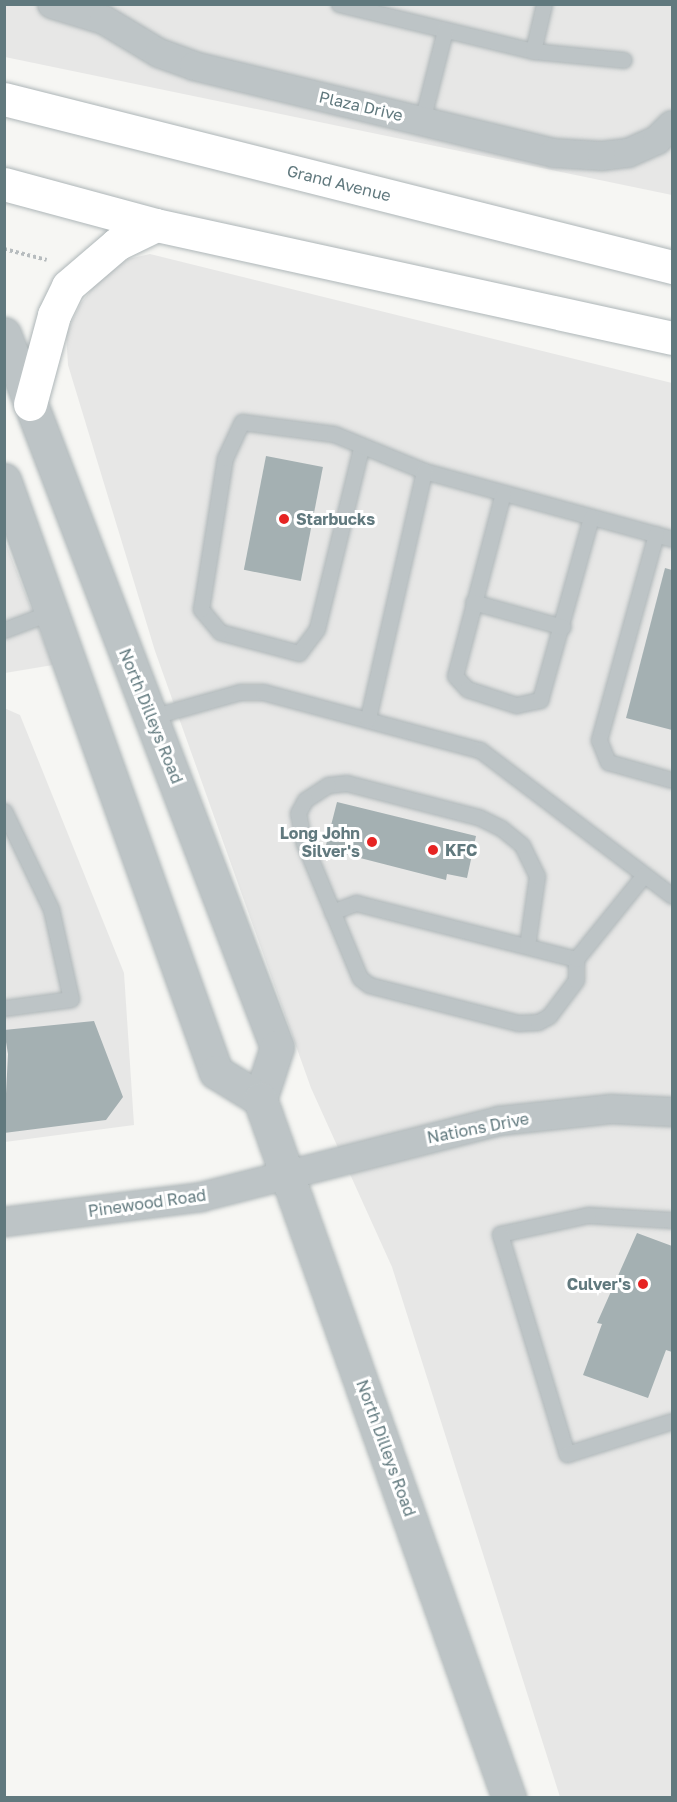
<!DOCTYPE html>
<html>
<head>
<meta charset="utf-8">
<style>
	body { margin:0 }
	#map { position:relative; width:677px; height:1802px; overflow:hidden; background:#f6f6f3; font-family:"Golos Text",sans-serif }
	div>[style] { position:absolute }
	[style*='--x'] { left:calc(var(--x)*1px); top:calc(var(--y)*1px); width:calc(var(--w)*1px); rotate:calc(var(--a)*1deg) }
	.built>* { inset:0; background:#e7e7e6 }
	.building>* { inset:0; background:#a4b0b2; transform-origin:0 0 }
	.path>* { height:4px; margin-top:-2px; transform-origin:0; background:repeating-linear-gradient(90deg,#b7bcbe 0 3px,transparent 0 6px) }
	.roads { filter:drop-shadow(0 0 2px #aeb6b8) drop-shadow(0 0 2px #aeb6b8) }
	.service>* { height:15px; margin:-7.5px; padding:0 7.5px; transform-origin:7.5px; border-radius:7.5px; background:#bdc4c6 }
	.minor>* { height:28px; margin:-14px; padding:0 14px; transform-origin:14px; border-radius:14px; background:#bdc4c6 }
	.tertiary>* { height:33px; margin:-16.5px; padding:0 16.5px; transform-origin:16.5px; border-radius:16.5px; background:#bdc4c6 }
	.primary>* { height:33px; margin:-16.5px; padding:0 16.5px; transform-origin:16.5px; border-radius:16.5px; background:#fff }
	.dots>* { width:16px; height:16px; translate:-50% -50%; box-sizing:border-box; border:3px solid #fff; border-radius:50% }
	span { translate:-50% -50%; white-space:nowrap; text-align:center; line-height:1.15; -webkit-text-stroke:6px #fff; paint-order:stroke }
	.street-label { font-size:16px; color:#61797e }
	.poi-label { font-size:16px; color:#61797e; font-weight:700 }
	.left { translate:0 -50%; text-align:left }
	.right { translate:-100% -50%; text-align:right }
	.frame { position:absolute; inset:0; border:6px solid #61797e; pointer-events:none }
</style>
</head>
<body>
<div id="map">
	<div class="built">
		<i style="clip-path:polygon(5px 5px,672px 5px,672px 195px,5px 57px)"></i>
		<i style="clip-path:polygon(150px 254px,672px 383px,672px 1797px,560px 1797px,392px 1267px,311px 1088px,155px 651px,68px 365px,66px 333px,81px 303px,105px 272px,128px 259px)"></i>
		<i style="clip-path:polygon(5px 541px,53px 665px,5px 673px)"></i>
		<i style="clip-path:polygon(4px 708px,20px 715px,124px 973px,134px 1125px,5px 1142px)"></i>
	</div>
	<div class="building">
		<i style="left:266px;top:456px;width:58px;height:116px;rotate:11deg"></i>
		<i style="clip-path:polygon(665px 568px,672px 570px,672px 730px,626px 718px)"></i>
		<i style="clip-path:polygon(337px 802px,476px 836px,467px 878px,447px 874px,446px 880px,325px 849px)"></i>
		<i style="clip-path:polygon(94px 1021px,123px 1097px,106px 1120px,4px 1133px,8px 1054px,4px 1030px)"></i>
		<i style="clip-path:polygon(637px 1233px,672px 1246px,672px 1352px,666px 1350px,648px 1398px,583px 1375px,602px 1324px,597px 1323px)"></i>
	</div>
	<div class="path">
		<i style="--x:4;--y:249;--w:44;--a:14.3"></i>
	</div>
	<div class="roads">
		<div class="service">
			<i style="--x:339;--y:4;--w:200;--a:13.6"></i>
			<i style="--x:533;--y:51;--w:91;--a:5.6"></i>
			<i style="--x:533;--y:51;--w:48;--a:-76.8"></i>
			<i style="--x:422;--y:121;--w:94;--a:-75.8"></i>
			<i style="--x:361;--y:448;--w:186;--a:103.7"></i>
			<i style="--x:317;--y:629;--w:30;--a:127"></i>
			<i style="--x:299;--y:653;--w:82;--a:-165.1"></i>
			<i style="--x:220;--y:632;--w:30;--a:-130"></i>
			<i style="--x:201;--y:609;--w:153;--a:-81"></i>
			<i style="--x:225;--y:458;--w:40;--a:-65"></i>
			<i style="--x:242;--y:422;--w:93;--a:7.4"></i>
			<i style="--x:334;--y:434;--w:97;--a:22.3"></i>
			<i style="--x:424;--y:471;--w:257;--a:15.3"></i>
			<i style="--x:503;--y:493;--w:189;--a:104.7"></i>
			<i style="--x:455;--y:676;--w:18;--a:47"></i>
			<i style="--x:467;--y:689;--w:52;--a:18.1"></i>
			<i style="--x:516;--y:705;--w:25;--a:-12"></i>
			<i style="--x:540;--y:700;--w:190;--a:-74.4"></i>
			<i style="--x:656;--y:534;--w:214;--a:105.5"></i>
			<i style="--x:599;--y:740;--w:24;--a:68"></i>
			<i style="--x:608;--y:762;--w:66;--a:15.7"></i>
			<i style="--x:473;--y:602;--w:93;--a:15.5"></i>
			<i style="--x:4;--y:630;--w:51;--a:-20.6"></i>
			<i style="--x:151;--y:717;--w:92;--a:-15.7"></i>
			<i style="--x:240;--y:692;--w:23;--a:0"></i>
			<i style="--x:263;--y:692;--w:225;--a:15"></i>
			<i style="--x:480;--y:750;--w:241;--a:37.2"></i>
			<i style="--x:368;--y:718;--w:253;--a:-77.2"></i>
			<i style="--x:4;--y:811;--w:109;--a:64.4"></i>
			<i style="--x:51;--y:909;--w:92;--a:77.5"></i>
			<i style="--x:71;--y:999;--w:68;--a:172.3"></i>
			<i style="--x:332;--y:912;--w:26;--a:-21"></i>
			<i style="--x:356;--y:903;--w:227;--a:14.3"></i>
			<i style="--x:527;--y:946;--w:71;--a:-81.9"></i>
			<i style="--x:537;--y:876;--w:34;--a:-116"></i>
			<i style="--x:522;--y:845;--w:27;--a:-141"></i>
			<i style="--x:501;--y:828;--w:25;--a:-154"></i>
			<i style="--x:478;--y:817;--w:135;--a:-165.5"></i>
			<i style="--x:347;--y:783;--w:19;--a:174"></i>
			<i style="--x:328;--y:785;--w:27;--a:147"></i>
			<i style="--x:305;--y:800;--w:15;--a:118"></i>
			<i style="--x:298;--y:813;--w:31;--a:79"></i>
			<i style="--x:304;--y:843;--w:146;--a:67.5"></i>
			<i style="--x:360;--y:978;--w:11;--a:38"></i>
			<i style="--x:369;--y:985;--w:154;--a:14.3"></i>
			<i style="--x:518;--y:1023;--w:20;--a:-3"></i>
			<i style="--x:538;--y:1022;--w:13;--a:-29"></i>
			<i style="--x:549;--y:1016;--w:45;--a:-53.1"></i>
			<i style="--x:576;--y:980;--w:21;--a:-90"></i>
			<i style="--x:576;--y:959;--w:108;--a:-51"></i>
			<i style="--x:672;--y:1220;--w:84;--a:-176.6"></i>
			<i style="--x:588;--y:1215;--w:90;--a:167.8"></i>
			<i style="--x:500;--y:1234;--w:230;--a:73.1"></i>
			<i style="--x:567;--y:1454;--w:110;--a:-17.4"></i>
		</div>
		<div class="minor">
			<i style="--x:52;--y:4;--w:54;--a:17.1"></i>
			<i style="--x:104;--y:20;--w:64;--a:31"></i>
			<i style="--x:159;--y:53;--w:37;--a:20"></i>
			<i style="--x:194;--y:66;--w:369;--a:13.6"></i>
			<i style="--x:553;--y:153;--w:49;--a:3.5"></i>
			<i style="--x:602;--y:156;--w:26;--a:-7"></i>
			<i style="--x:628;--y:153;--w:32;--a:-24"></i>
			<i style="--x:657;--y:140;--w:21;--a:-45"></i>
			<i style="--x:4;--y:1222;--w:199;--a:-7.2"></i>
			<i style="--x:201;--y:1197;--w:308;--a:-14.3"></i>
			<i style="--x:499;--y:1121;--w:113;--a:-6.1"></i>
			<i style="--x:611;--y:1109;--w:61;--a:2.8"></i>
		</div>
		<div class="tertiary">
			<i style="--x:4;--y:334;--w:763;--a:69.05"></i>
			<i style="--x:277;--y:1047;--w:55;--a:108.1"></i>
			<i style="--x:4;--y:480;--w:629;--a:70.3"></i>
			<i style="--x:216;--y:1072;--w:52;--a:31.5"></i>
			<i style="--x:260;--y:1099;--w:742;--a:70.39"></i>
		</div>
		<div class="primary">
			<i style="--x:4;--y:99;--w:689;--a:14.12"></i>
			<i style="--x:4;--y:184;--w:157;--a:15.1"></i>
			<i style="--x:156;--y:225;--w:528;--a:12.35"></i>
			<i style="--x:30;--y:404;--w:92;--a:-74.9"></i>
			<i style="--x:54;--y:315;--w:32;--a:-64"></i>
			<i style="--x:68;--y:286;--w:65;--a:-40.6"></i>
			<i style="--x:117;--y:244;--w:43;--a:-26"></i>
		</div>
	</div>
	<div class="dots">
		<i style="left:284px;top:519px;background:#e62423"></i>
		<i style="left:372px;top:842px;background:#e62423"></i>
		<i style="left:433px;top:850px;background:#e62423"></i>
		<i style="left:643px;top:1284px;background:#e62423"></i>
	</div>
	<div class="street-label">
		<span style="left:361px;top:106px;rotate:13deg">Plaza Drive</span>
		<span style="left:339px;top:183px;rotate:14deg">Grand Avenue</span>
		<span style="left:151px;top:716px;rotate:68deg">North Dilleys Road</span>
		<span style="left:478px;top:1128px;rotate:-11deg">Nations Drive</span>
		<span style="left:147px;top:1203px;rotate:-8deg">Pinewood Road</span>
		<span style="left:386px;top:1448px;rotate:70deg">North Dilleys Road</span>
	</div>
	<div class="poi-label">
		<span class="left" style="left:296px;top:519px">Starbucks</span>
		<span class="right" style="left:360px;top:842px">Long John<br>Silver's</span>
		<span class="left" style="left:445px;top:850px">KFC</span>
		<span class="right" style="left:631px;top:1284px">Culver's</span>
	</div>
	<div class="frame"></div>
</div>
</body>
</html>
